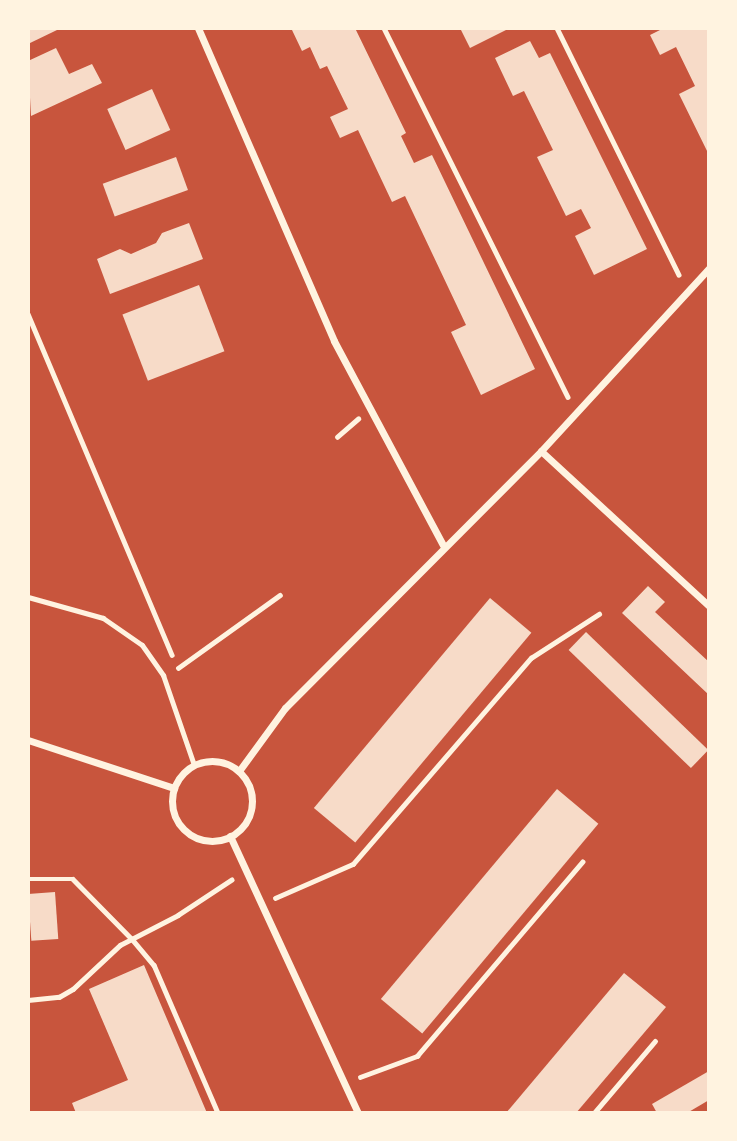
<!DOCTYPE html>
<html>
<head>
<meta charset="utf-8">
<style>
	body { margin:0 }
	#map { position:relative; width:737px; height:1141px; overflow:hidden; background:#c8553d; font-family:"Fira Sans",sans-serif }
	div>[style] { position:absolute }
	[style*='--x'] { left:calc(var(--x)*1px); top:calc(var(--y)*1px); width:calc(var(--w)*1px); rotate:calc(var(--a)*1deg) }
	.building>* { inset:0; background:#f7dbc8; transform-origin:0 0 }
	.path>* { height:4.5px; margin:-2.25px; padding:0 2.25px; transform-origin:2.25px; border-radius:2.25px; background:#fff3e0 }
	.service>* { height:5px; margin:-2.5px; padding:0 2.5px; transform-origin:2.5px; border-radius:2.5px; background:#fff3e0 }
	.minor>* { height:7px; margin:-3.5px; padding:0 3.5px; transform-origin:3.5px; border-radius:3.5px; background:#fff3e0 }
	.minor>.ring { margin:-3.5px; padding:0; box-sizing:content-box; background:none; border:7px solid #fff3e0; border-radius:50% }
	span { translate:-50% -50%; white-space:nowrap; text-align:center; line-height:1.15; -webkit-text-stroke:6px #fff3e0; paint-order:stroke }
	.frame { position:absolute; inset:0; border:30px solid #fff3e0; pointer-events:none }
</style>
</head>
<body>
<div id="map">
	<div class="building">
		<i style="clip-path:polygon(28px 28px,56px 28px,57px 30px,28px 44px)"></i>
		<i style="clip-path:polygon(355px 28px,406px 133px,401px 136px,414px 163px,432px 155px,535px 369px,481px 395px,451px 332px,466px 325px,405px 196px,392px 202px,358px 130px,340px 138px,330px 117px,348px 109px,327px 66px,320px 69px,310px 47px,302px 51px,292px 30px)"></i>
		<i style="clip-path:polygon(460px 28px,510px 28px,470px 48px)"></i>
		<i style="clip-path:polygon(664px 28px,709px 28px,709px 155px,679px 94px,695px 86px,676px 47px,660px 55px,650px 35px)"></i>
		<i style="clip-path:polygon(530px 41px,539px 58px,550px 53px,647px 249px,594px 275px,575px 236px,591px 228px,581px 209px,566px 216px,537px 157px,553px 150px,524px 91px,513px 96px,495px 58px)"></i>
		<i style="clip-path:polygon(56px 48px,69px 74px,92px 64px,102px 83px,31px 116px,28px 61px)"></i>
		<i style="left:152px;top:89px;width:45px;height:49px;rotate:66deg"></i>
		<i style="left:176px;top:157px;width:35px;height:78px;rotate:70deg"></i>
		<i style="clip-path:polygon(189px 223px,203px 259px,110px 294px,97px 259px,120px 249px,131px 254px,156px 243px,162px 233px)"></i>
		<i style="left:199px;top:285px;width:71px;height:82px;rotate:69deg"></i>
		<i style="clip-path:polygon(648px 586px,665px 602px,655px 612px,709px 662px,709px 695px,622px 613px)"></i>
		<i style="left:490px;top:598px;width:54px;height:274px;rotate:40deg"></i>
		<i style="left:586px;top:632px;width:170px;height:25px;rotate:44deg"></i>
		<i style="left:557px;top:789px;width:54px;height:274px;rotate:40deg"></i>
		<i style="left:55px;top:892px;width:47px;height:27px;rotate:86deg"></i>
		<i style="clip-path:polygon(144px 965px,207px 1113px,76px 1113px,72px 1103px,128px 1080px,89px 989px)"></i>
		<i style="clip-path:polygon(624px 973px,666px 1007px,576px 1113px,506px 1113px)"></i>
		<i style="clip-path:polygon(709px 1071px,709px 1100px,687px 1113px,657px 1113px,652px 1104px)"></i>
	</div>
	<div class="path">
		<i style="--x:384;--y:28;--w:412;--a:63.5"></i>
		<i style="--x:557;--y:28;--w:275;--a:63.7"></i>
		<i style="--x:28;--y:314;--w:370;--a:67.1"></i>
		<i style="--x:337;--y:437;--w:28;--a:-41"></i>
		<i style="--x:178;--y:668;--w:125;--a:-35.6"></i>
		<i style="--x:28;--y:879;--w:45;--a:0"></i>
		<i style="--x:73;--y:879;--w:84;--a:45.5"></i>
		<i style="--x:132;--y:939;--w:34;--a:50"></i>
		<i style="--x:154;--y:965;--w:161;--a:66.6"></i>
		<i style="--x:275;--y:898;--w:85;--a:-23.6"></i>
		<i style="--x:353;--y:864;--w:272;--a:-49.2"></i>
		<i style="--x:531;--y:658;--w:81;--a:-32.9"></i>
		<i style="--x:28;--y:1000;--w:31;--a:-6"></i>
		<i style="--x:59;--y:997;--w:16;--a:-30"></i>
		<i style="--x:73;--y:989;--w:64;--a:-43.1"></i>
		<i style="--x:120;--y:945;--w:65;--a:-27.3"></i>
		<i style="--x:178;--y:915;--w:64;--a:-33.4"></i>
		<i style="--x:360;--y:1077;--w:61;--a:-20.2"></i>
		<i style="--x:417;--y:1056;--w:255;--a:-49.6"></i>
		<i style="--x:594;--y:1113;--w:94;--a:-49.7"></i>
	</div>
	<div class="service">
		<i style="--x:28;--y:597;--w:78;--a:15.6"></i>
		<i style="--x:103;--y:618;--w:47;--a:34.7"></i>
		<i style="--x:142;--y:645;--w:37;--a:55"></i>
		<i style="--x:163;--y:675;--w:95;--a:71"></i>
	</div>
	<div class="minor">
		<i style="--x:198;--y:28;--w:341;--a:66.5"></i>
		<i style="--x:334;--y:341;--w:231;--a:61.9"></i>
		<i style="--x:541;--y:451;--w:229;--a:42.7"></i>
		<i style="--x:28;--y:740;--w:154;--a:18.2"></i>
		<i class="ring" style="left:172px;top:761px;width:73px;height:73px"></i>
		<i style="--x:239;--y:771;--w:78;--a:-53.9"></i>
		<i style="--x:285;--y:708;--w:363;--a:-45.1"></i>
		<i style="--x:541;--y:451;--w:248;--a:-47.4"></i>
		<i style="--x:230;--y:836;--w:305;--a:65.2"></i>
	</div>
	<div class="frame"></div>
</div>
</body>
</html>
